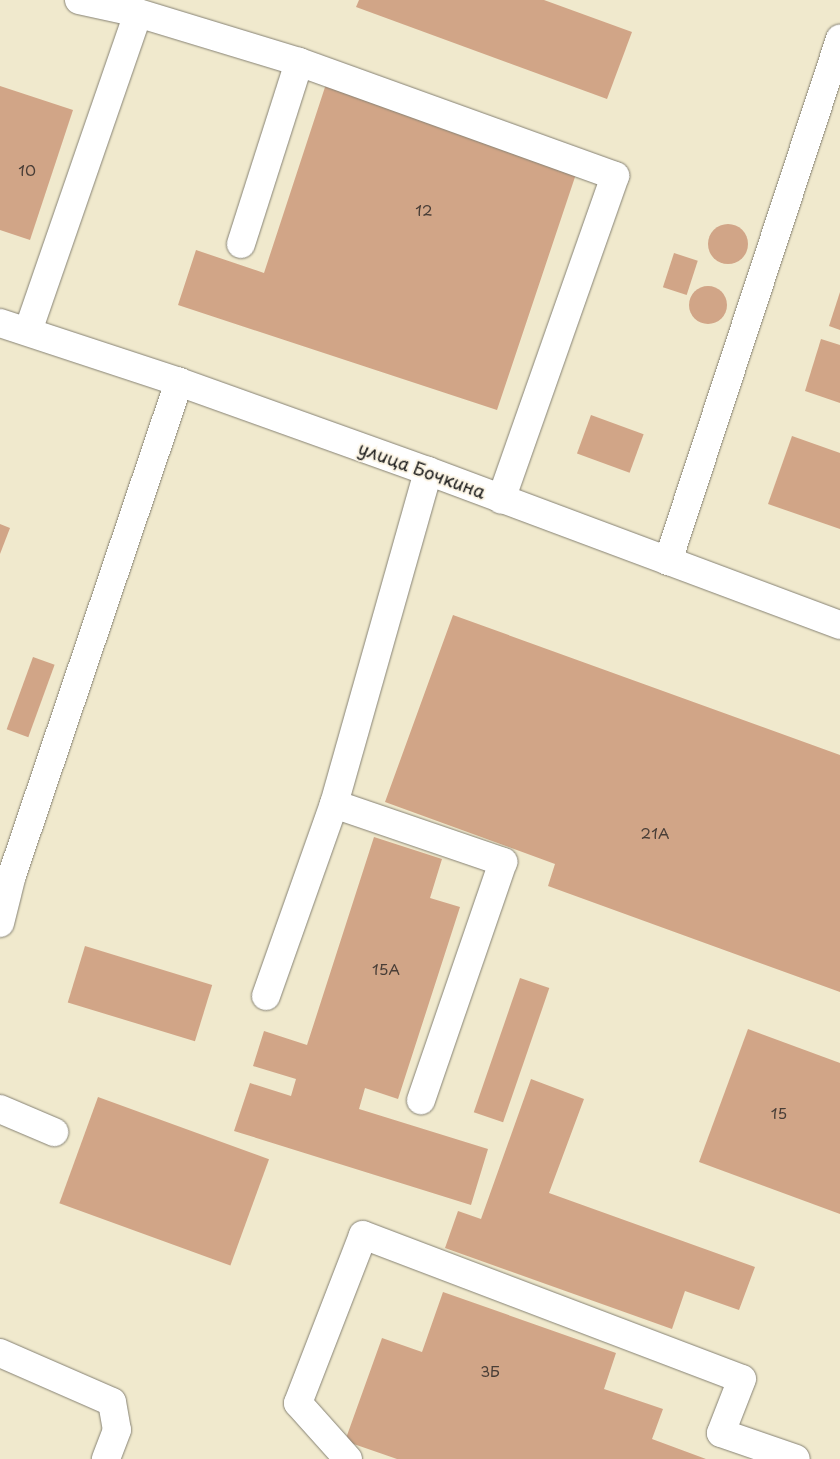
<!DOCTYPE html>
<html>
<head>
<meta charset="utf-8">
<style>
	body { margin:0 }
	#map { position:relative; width:840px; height:1459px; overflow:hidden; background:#f0e9cd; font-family:"Playpen Sans",sans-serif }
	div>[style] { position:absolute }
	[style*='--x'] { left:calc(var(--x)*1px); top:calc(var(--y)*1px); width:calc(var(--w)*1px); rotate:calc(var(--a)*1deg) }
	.building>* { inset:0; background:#d1a587; transform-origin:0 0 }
	.round { border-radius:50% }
	.roads { filter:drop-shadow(0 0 1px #868274) drop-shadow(0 0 1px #868274) }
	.minor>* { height:28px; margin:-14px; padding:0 14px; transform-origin:14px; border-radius:14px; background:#fff }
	span { translate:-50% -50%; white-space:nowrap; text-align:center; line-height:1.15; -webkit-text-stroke:4px #fcf5e5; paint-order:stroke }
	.number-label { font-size:15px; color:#493e37 }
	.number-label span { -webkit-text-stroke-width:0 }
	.street-label { font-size:18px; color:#1c1c1c }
</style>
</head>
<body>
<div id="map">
	<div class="building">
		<i style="clip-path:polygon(359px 0,544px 0,632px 32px,607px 99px,356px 7px)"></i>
		<i style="clip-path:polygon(327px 81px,577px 171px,497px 410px,178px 305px,196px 250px,264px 273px)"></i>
		<i style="clip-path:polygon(0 86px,73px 110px,30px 240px,0 230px)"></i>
		<i class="round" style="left:708px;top:224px;width:40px;height:40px"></i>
		<i style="left:674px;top:253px;width:25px;height:36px;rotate:18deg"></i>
		<i class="round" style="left:689px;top:286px;width:38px;height:38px"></i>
		<i style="clip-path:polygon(840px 292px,840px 330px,829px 326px)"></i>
		<i style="clip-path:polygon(821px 339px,840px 345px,840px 403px,805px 391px)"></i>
		<i style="left:591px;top:415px;width:56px;height:41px;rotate:20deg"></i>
		<i style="clip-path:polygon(792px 436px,840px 453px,840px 529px,768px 504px)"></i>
		<i style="clip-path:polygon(0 524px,10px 528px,0 554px)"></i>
		<i style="clip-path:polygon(453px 615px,840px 755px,840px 992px,548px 886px,555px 864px,385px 802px)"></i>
		<i style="left:33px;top:657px;width:23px;height:77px;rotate:20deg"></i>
		<i style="clip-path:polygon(374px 837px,442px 859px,430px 898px,460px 907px,398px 1099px,365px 1088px,359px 1109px,488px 1149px,471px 1205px,234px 1131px,250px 1083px,291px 1096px,296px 1079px,253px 1066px,264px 1031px,307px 1045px)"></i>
		<i style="left:85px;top:946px;width:133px;height:59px;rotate:17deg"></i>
		<i style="left:520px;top:978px;width:31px;height:142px;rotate:19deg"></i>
		<i style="clip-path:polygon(748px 1029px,840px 1063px,840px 1214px,699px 1162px)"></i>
		<i style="clip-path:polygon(531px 1079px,584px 1099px,549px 1193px,755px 1267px,739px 1310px,685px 1291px,672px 1329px,445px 1248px,458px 1211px,481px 1219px)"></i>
		<i style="left:98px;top:1097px;width:182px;height:113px;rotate:20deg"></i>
		<i style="clip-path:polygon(443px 1292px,616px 1353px,604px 1389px,663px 1409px,652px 1439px,706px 1459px,397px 1459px,345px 1441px,382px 1338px,422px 1352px)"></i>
	</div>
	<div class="roads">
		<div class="minor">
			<i style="--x:79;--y:0;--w:60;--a:12.4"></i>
			<i style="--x:138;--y:13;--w:168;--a:16.9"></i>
			<i style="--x:299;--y:62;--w:336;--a:19.8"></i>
			<i style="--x:615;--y:176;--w:343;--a:109.4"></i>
			<i style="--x:241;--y:244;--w:191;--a:-72.3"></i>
			<i style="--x:0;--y:323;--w:188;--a:18.2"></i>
			<i style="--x:179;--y:382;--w:264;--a:19.7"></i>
			<i style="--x:428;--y:471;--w:440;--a:20.5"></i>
			<i style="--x:28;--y:331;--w:336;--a:-70.9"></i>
			<i style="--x:668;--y:561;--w:550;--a:-71.76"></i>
			<i style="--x:334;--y:804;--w:179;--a:18.9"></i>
			<i style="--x:503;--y:862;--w:252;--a:109"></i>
			<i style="--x:0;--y:923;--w:49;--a:-76"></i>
			<i style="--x:12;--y:875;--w:521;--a:-71.29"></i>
			<i style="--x:266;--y:996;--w:204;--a:-70.5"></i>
			<i style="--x:334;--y:804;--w:346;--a:-74.2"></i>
			<i style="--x:0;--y:1109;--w:59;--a:23.1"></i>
			<i style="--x:0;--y:1353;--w:122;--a:23.6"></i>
			<i style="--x:112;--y:1402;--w:28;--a:80"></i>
			<i style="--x:117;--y:1430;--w:31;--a:111"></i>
			<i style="--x:348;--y:1459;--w:75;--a:-131.8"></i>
			<i style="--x:298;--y:1403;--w:180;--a:-68.8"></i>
			<i style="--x:363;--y:1235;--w:405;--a:20.8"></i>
			<i style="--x:742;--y:1379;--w:58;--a:111.3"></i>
			<i style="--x:721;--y:1433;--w:79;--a:19.1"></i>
		</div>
	</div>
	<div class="number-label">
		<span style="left:27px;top:170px">10</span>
		<span style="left:424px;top:210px">12</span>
		<span style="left:655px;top:833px">21А</span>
		<span style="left:386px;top:969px">15А</span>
		<span style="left:779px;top:1113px">15</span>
		<span style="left:490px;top:1371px">3Б</span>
	</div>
	<div class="street-label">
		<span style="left:422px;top:470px;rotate:20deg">улица Бочкина</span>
	</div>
</div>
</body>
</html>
